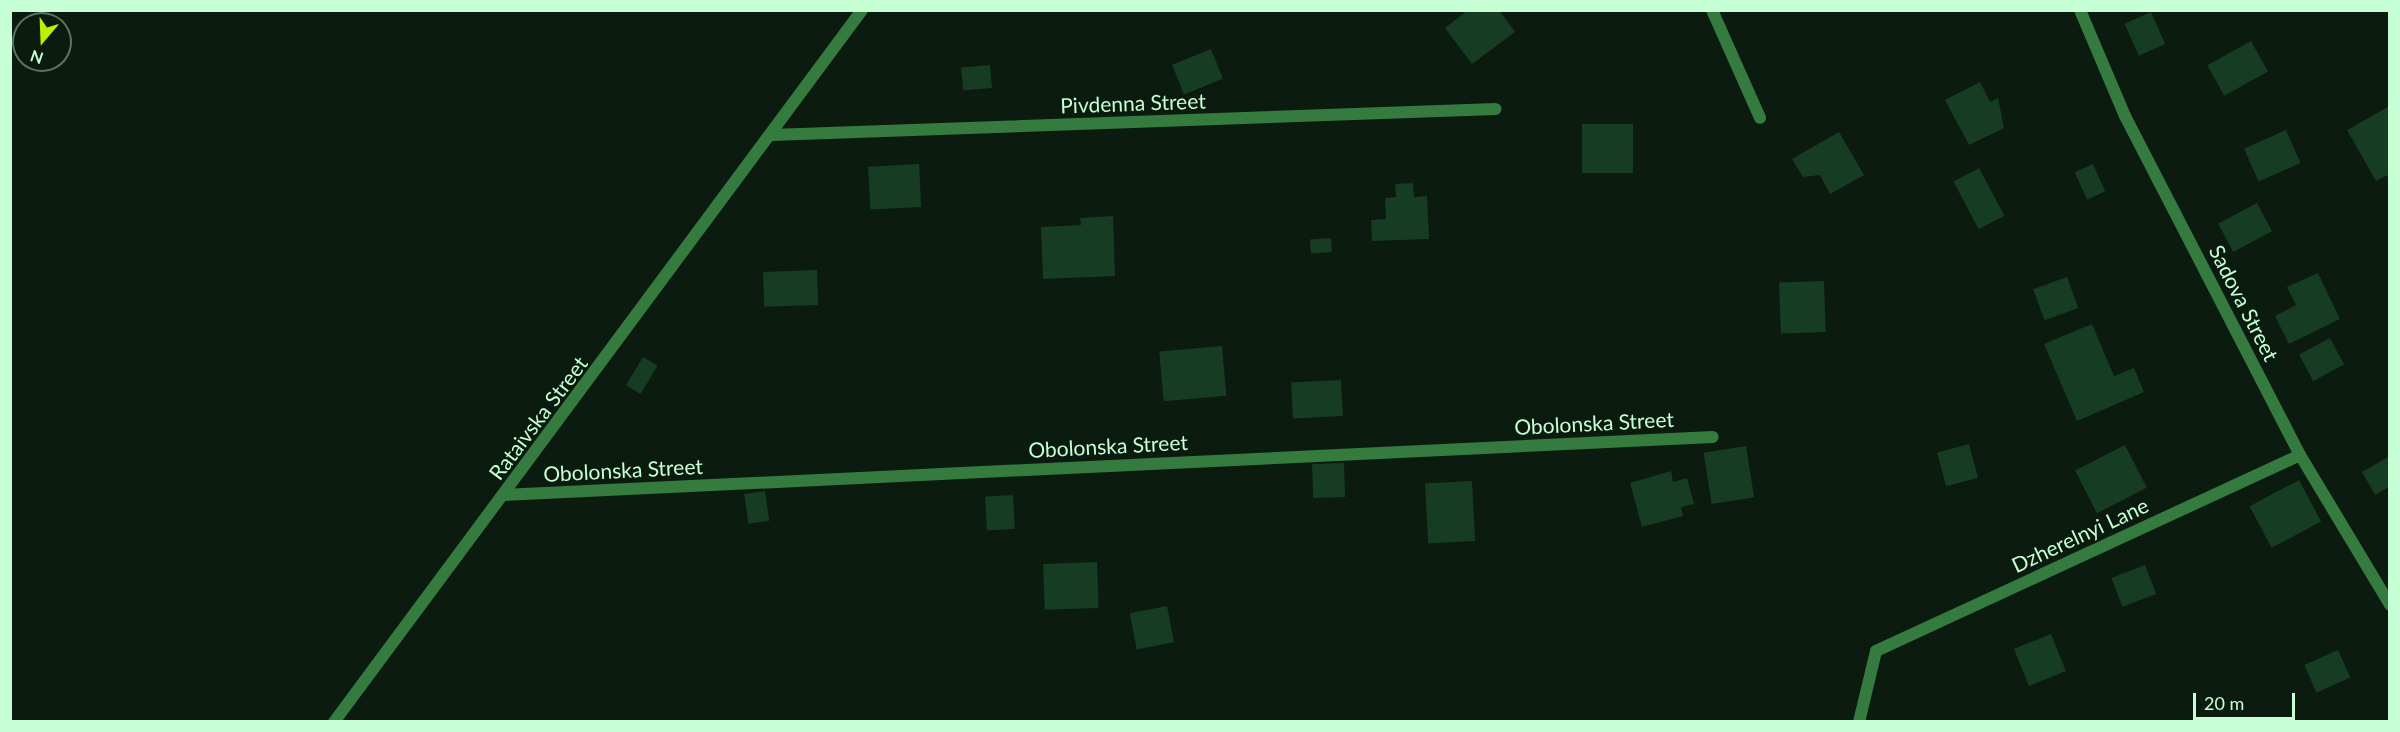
<!DOCTYPE html>
<html>
<head>
<meta charset="utf-8">
<style>
	body { margin:0 }
	#map { position:relative; width:2400px; height:732px; overflow:hidden; background:#0b1b0f; font-family:Lato,sans-serif }
	div>[style] { position:absolute }
	[style*='--x'] { left:calc(var(--x)*1px); top:calc(var(--y)*1px); width:calc(var(--w)*1px); rotate:calc(var(--a)*1deg) }
	.building>* { inset:0; background:#163c23; transform-origin:0 0 }
	.street>* { height:12px; margin:-6px; padding:0 6px; transform-origin:6px; border-radius:6px; background:#357b40 }
	span { translate:-50% -50%; white-space:nowrap; text-align:center; line-height:1.15; -webkit-text-stroke:4.5px #0b1b0f; paint-order:stroke }
	.street-label { font-size:21px; color:#c5ffd3 }
	.frame { position:absolute; inset:0; border:12px solid #c5ffd3; pointer-events:none }
	.north { position:absolute; left:12px; top:12px; width:60px; height:60px; box-sizing:border-box; background:#0b1b0f; border:2px solid #55765d; border-radius:50%; rotate:199deg; font-size:16px; font-weight:700; line-height:24px; text-align:center; color:#c5ffd3 }
	.north::after { content:''; display:block; margin:auto; width:21px; height:27px; background:#bbf000; clip-path:polygon(50% 0,100% 100%,50% 72%,0 100%) }
	.scale { position:absolute; left:2193px; top:693px; width:102px; height:27px; box-sizing:border-box; border:3px solid #c5ffd3; border-top:0; padding-left:8px; font-size:18px; line-height:21px; white-space:nowrap; color:#c5ffd3; -webkit-text-stroke:4px #0b1b0f; paint-order:stroke }
</style>
</head>
<body>
<div id="map">
	<div class="building">
		<i style="clip-path:polygon(1468px 10px,1499px 10px,1515px 32px,1472px 64px,1445px 28px)"></i>
		<i style="left:2151px;top:12px;width:35px;height:29px;rotate:66deg"></i>
		<i style="left:2251px;top:41px;width:35px;height:50px;rotate:61deg"></i>
		<i style="left:1211px;top:49px;width:32px;height:42px;rotate:68deg"></i>
		<i style="left:990px;top:65px;width:23px;height:29px;rotate:85deg"></i>
		<i style="clip-path:polygon(1980px 82px,1990px 102px,1998px 98px,2004px 128px,1969px 145px,1945px 100px)"></i>
		<i style="clip-path:polygon(2388px 107px,2390px 174px,2376px 181px,2347px 130px)"></i>
		<i style="left:1633px;top:124px;width:49px;height:51px;rotate:90deg"></i>
		<i style="left:2286px;top:130px;width:36px;height:46px;rotate:66deg"></i>
		<i style="clip-path:polygon(1839px 132px,1864px 175px,1830px 194px,1820px 175px,1803px 177px,1792px 159px)"></i>
		<i style="left:919px;top:164px;width:43px;height:51px;rotate:87deg"></i>
		<i style="left:2093px;top:164px;width:30px;height:20px;rotate:66deg"></i>
		<i style="left:1979px;top:168px;width:54px;height:29px;rotate:62deg"></i>
		<i style="clip-path:polygon(1413px 183px,1414px 197px,1427px 196px,1429px 239px,1372px 241px,1371px 220px,1386px 219px,1385px 198px,1396px 197px,1395px 184px)"></i>
		<i style="left:2257px;top:203px;width:32px;height:44px;rotate:62deg"></i>
		<i style="clip-path:polygon(1113px 216px,1115px 276px,1043px 279px,1041px 227px,1081px 225px,1080px 218px)"></i>
		<i style="left:1331px;top:238px;width:14px;height:21px;rotate:86deg"></i>
		<i style="left:817px;top:270px;width:35px;height:54px;rotate:88deg"></i>
		<i style="clip-path:polygon(2318px 273px,2340px 319px,2289px 344px,2275px 316px,2296px 305px,2287px 287px)"></i>
		<i style="left:2067px;top:277px;width:33px;height:36px;rotate:70deg"></i>
		<i style="left:1824px;top:281px;width:51px;height:45px;rotate:88deg"></i>
		<i style="clip-path:polygon(2092px 324px,2114px 376px,2134px 368px,2144px 392px,2077px 421px,2044px 344px)"></i>
		<i style="left:2330px;top:338px;width:30px;height:35px;rotate:62deg"></i>
		<i style="left:1222px;top:346px;width:50px;height:63px;rotate:85deg"></i>
		<i style="left:643px;top:357px;width:17px;height:33px;rotate:31deg"></i>
		<i style="left:1341px;top:380px;width:36px;height:50px;rotate:87deg"></i>
		<i style="left:1969px;top:444px;width:35px;height:33px;rotate:75deg"></i>
		<i style="left:2125px;top:445px;width:48px;height:56px;rotate:63deg"></i>
		<i style="left:1746px;top:446px;width:52px;height:43px;rotate:81deg"></i>
		<i style="clip-path:polygon(2390px 456px,2390px 486px,2375px 495px,2362px 472px)"></i>
		<i style="left:1344px;top:463px;width:34px;height:32px;rotate:88deg"></i>
		<i style="clip-path:polygon(1671px 471px,1673px 482px,1687px 478px,1694px 504px,1681px 507px,1683px 516px,1642px 527px,1630px 483px)"></i>
		<i style="left:2299px;top:480px;width:47px;height:56px;rotate:62deg"></i>
		<i style="left:1472px;top:481px;width:60px;height:47px;rotate:87deg"></i>
		<i style="left:765px;top:491px;width:30px;height:21px;rotate:82deg"></i>
		<i style="left:1013px;top:495px;width:34px;height:28px;rotate:87deg"></i>
		<i style="left:1097px;top:562px;width:46px;height:54px;rotate:88deg"></i>
		<i style="left:2145px;top:565px;width:31px;height:36px;rotate:69deg"></i>
		<i style="left:1167px;top:606px;width:37px;height:38px;rotate:79deg"></i>
		<i style="left:2051px;top:634px;width:40px;height:40px;rotate:68deg"></i>
		<i style="left:2338px;top:650px;width:30px;height:37px;rotate:66deg"></i>
	</div>
	<div class="street">
		<i style="--x:1712;--y:10;--w:118;--a:66"></i>
		<i style="--x:2080;--y:10;--w:115;--a:67"></i>
		<i style="--x:2125;--y:116;--w:382;--a:62.7"></i>
		<i style="--x:2300;--y:455;--w:175;--a:59"></i>
		<i style="--x:772;--y:135;--w:724;--a:-2.06"></i>
		<i style="--x:505;--y:495;--w:1209;--a:-2.75"></i>
		<i style="--x:334;--y:722;--w:886;--a:-53.44"></i>
		<i style="--x:1859;--y:722;--w:73;--a:-76.5"></i>
		<i style="--x:1876;--y:651;--w:467;--a:-24.8"></i>
	</div>
	<div class="street-label">
		<span style="left:1133px;top:103px;rotate:-2deg">Pivdenna Street</span>
		<span style="left:2244px;top:303px;rotate:63deg">Sadova Street</span>
		<span style="left:538px;top:418px;rotate:-53deg">Rataivska Street</span>
		<span style="left:1594px;top:423px;rotate:-3deg">Obolonska Street</span>
		<span style="left:1108px;top:446px;rotate:-3deg">Obolonska Street</span>
		<span style="left:623px;top:470px;rotate:-3deg">Obolonska Street</span>
		<span style="left:2080px;top:535px;rotate:-25deg">Dzherelnyi Lane</span>
	</div>
	<div class="frame"></div>
	<div class="north">N</div>
	<div class="scale">20 m</div>
</div>
</body>
</html>
